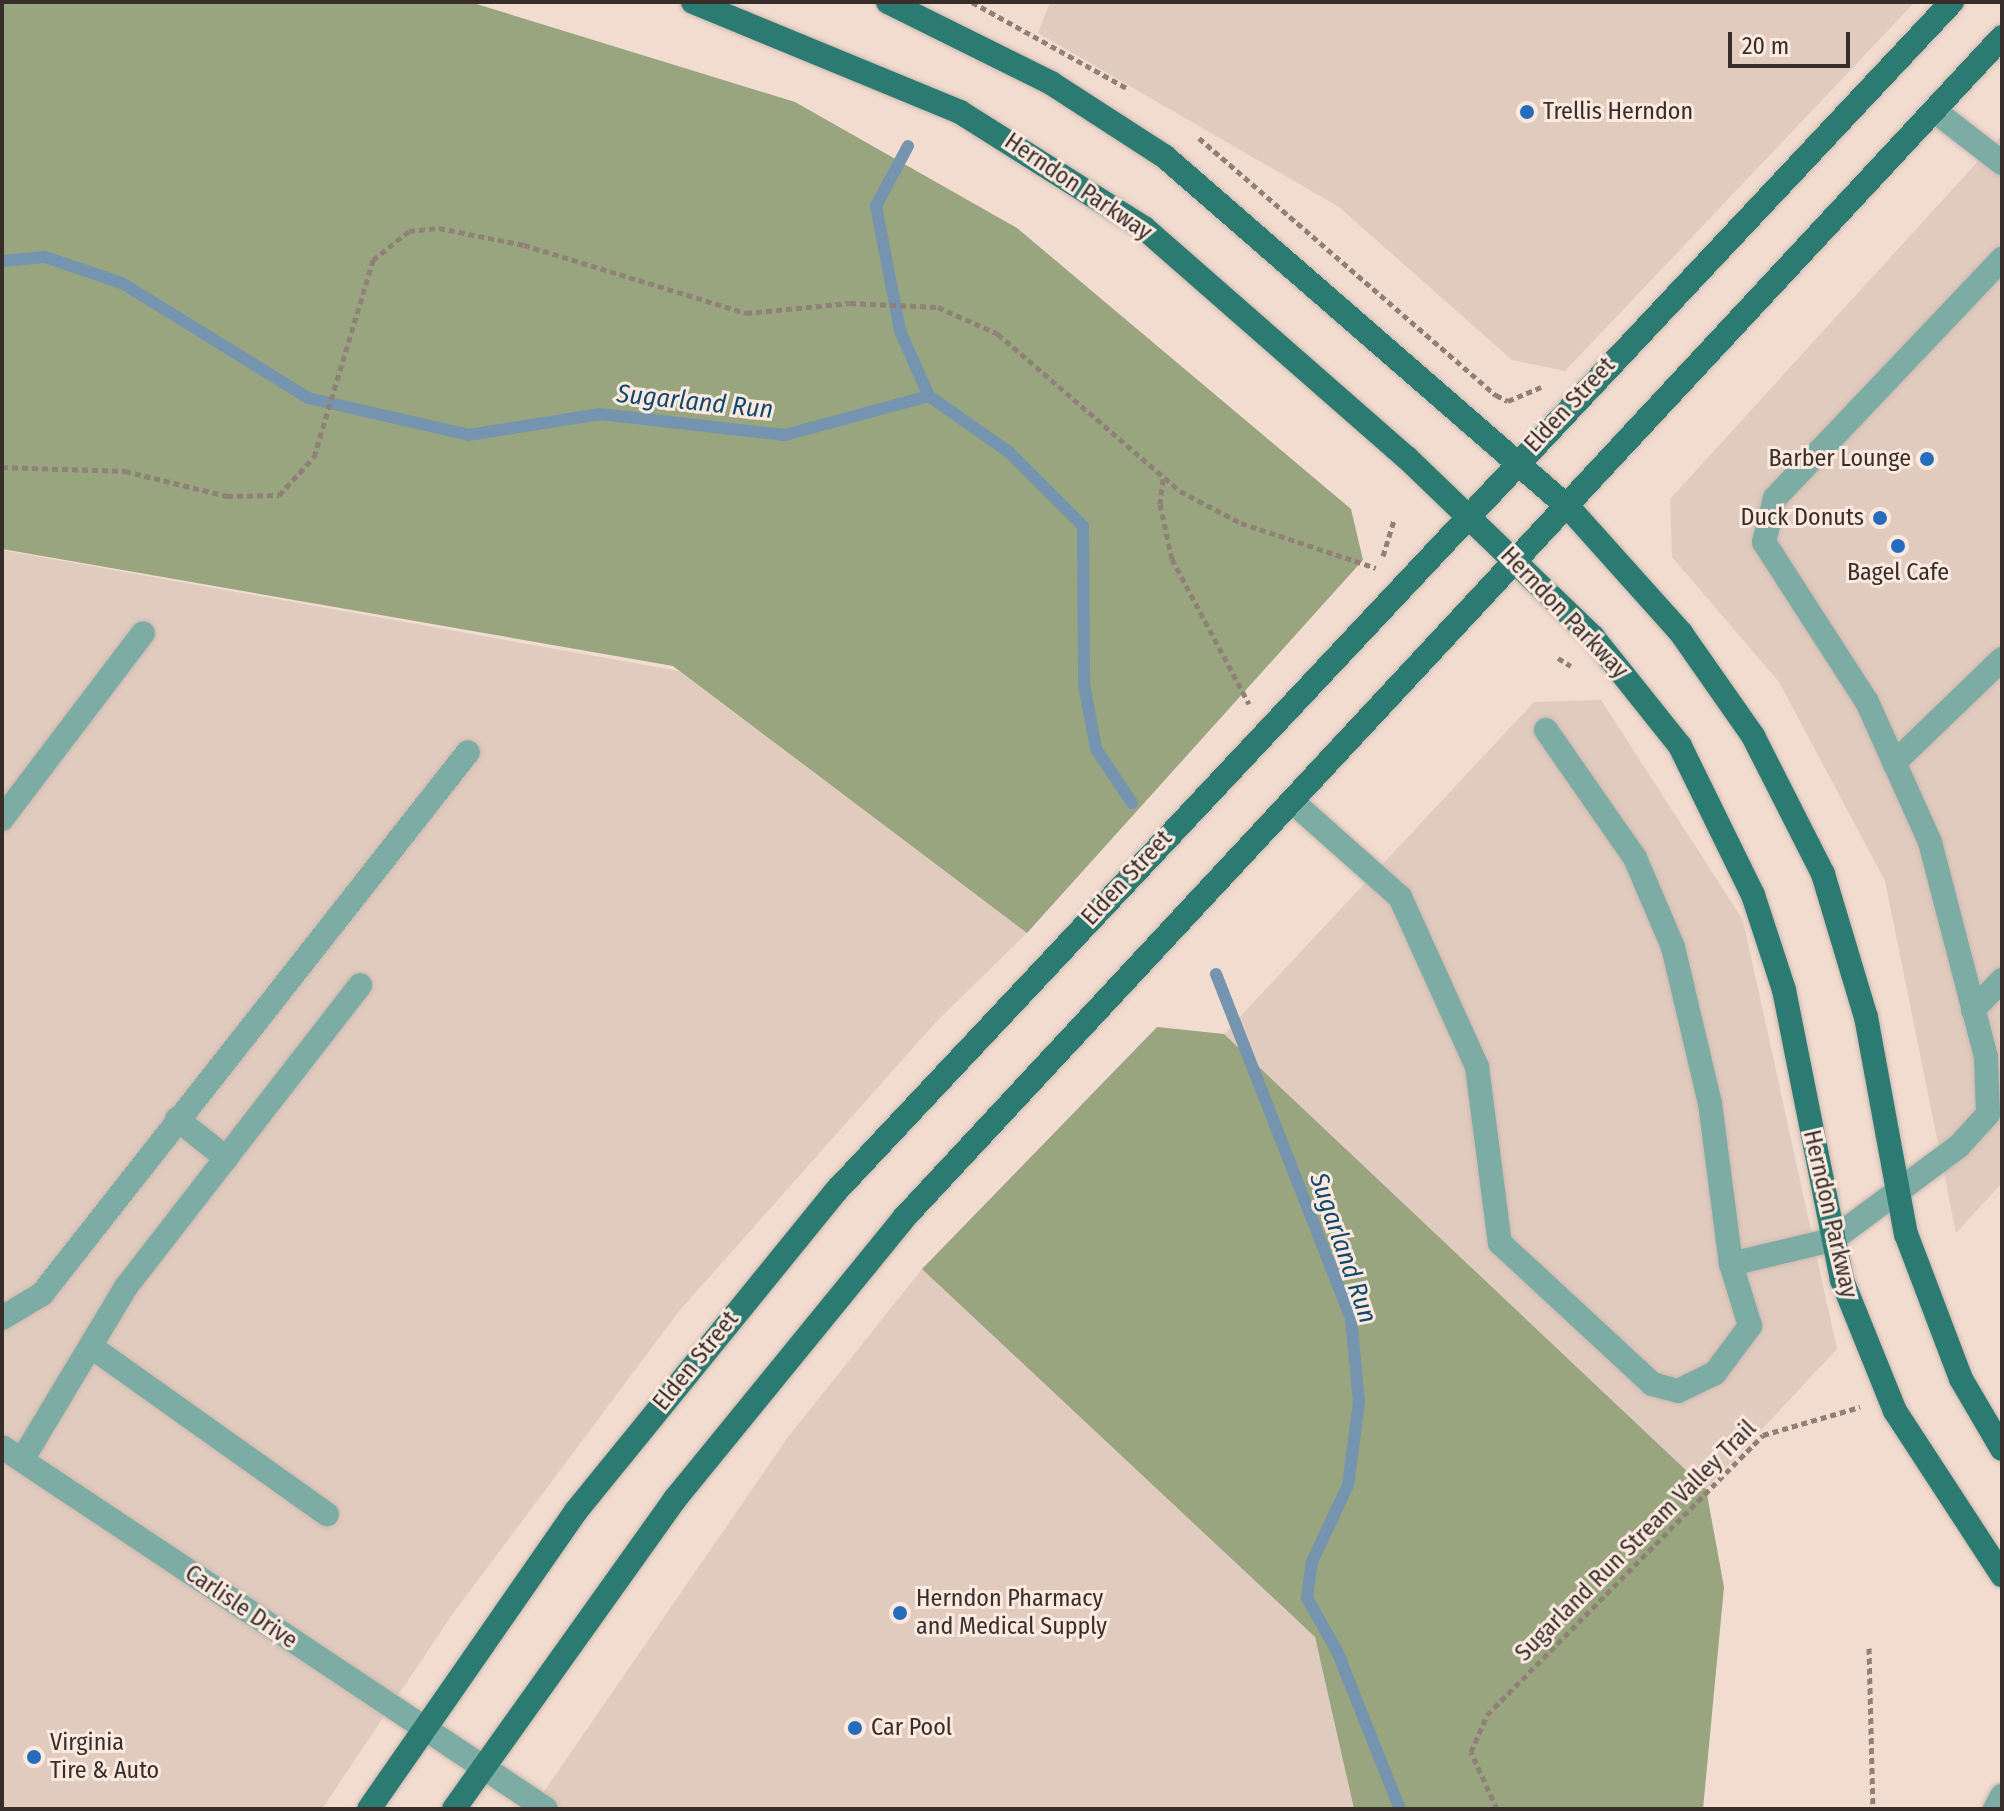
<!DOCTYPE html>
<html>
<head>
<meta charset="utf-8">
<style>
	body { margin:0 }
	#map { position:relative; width:2004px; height:1811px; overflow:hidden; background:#f2dcd0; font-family:"Fira Sans Condensed",sans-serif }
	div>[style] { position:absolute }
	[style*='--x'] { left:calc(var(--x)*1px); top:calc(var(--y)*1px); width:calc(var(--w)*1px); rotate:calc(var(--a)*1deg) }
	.commercial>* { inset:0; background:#e1cbbf }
	.forest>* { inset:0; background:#99a57f }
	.stream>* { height:12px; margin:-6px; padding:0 6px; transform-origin:6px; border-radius:6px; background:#7494af }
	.path>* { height:5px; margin-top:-2.5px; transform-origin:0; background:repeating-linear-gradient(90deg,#8f8078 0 6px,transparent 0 10px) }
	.roads { filter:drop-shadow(0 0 2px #cdb9af) drop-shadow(0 0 2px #cdb9af) }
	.minor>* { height:24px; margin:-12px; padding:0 12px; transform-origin:12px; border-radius:12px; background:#7daca5 }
	.major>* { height:24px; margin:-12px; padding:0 12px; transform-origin:12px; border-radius:12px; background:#2c7b72 }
	.dots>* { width:22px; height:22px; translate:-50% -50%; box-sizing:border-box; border:4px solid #fceae0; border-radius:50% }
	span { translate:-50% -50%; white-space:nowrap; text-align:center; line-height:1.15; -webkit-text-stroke:6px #fceae0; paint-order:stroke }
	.poi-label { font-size:24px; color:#372e2a }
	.left { translate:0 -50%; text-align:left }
	.right { translate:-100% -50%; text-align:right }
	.street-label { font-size:24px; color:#372e2a }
	.water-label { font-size:26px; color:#11486d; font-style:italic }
	.frame { position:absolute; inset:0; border:4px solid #372e2a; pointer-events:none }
	.scale { position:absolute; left:1728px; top:32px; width:122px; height:36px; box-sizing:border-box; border:4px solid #372e2a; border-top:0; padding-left:10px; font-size:24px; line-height:28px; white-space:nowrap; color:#372e2a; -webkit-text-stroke:6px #fceae0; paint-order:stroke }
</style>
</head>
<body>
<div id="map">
	<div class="commercial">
		<i style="clip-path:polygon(1050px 2px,1915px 2px,1565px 371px,1512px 360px,1339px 207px,1038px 33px)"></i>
		<i style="clip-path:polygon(2002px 135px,2002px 1183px,1956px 1233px,1885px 881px,1779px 682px,1672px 557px,1670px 499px)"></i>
		<i style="clip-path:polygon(2px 550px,679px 671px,1027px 933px,935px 1023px,680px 1310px,451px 1616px,322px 1809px,2px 1809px)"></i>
		<i style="clip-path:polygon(1601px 700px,1743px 920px,1837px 1349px,1706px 1489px,1224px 1034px,1534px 702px)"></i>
		<i style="clip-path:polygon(922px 1269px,1315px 1637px,1354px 1809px,532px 1809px,788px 1437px)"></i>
	</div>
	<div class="forest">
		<i style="clip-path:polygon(2px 2px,470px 2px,795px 102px,1017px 228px,1351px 509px,1363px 560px,1027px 933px,673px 666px,2px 549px)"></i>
		<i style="clip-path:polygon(1157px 1027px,1224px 1034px,1706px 1489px,1724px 1587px,1703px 1809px,1354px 1809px,1315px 1637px,922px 1269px)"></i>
	</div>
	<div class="stream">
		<i style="--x:908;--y:146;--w:68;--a:118.1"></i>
		<i style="--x:876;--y:206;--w:127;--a:79.1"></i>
		<i style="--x:900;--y:331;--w:71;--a:66"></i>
		<i style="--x:2;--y:261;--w:43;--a:-5.3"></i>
		<i style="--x:45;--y:257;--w:81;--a:18.7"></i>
		<i style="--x:122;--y:283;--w:219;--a:31.7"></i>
		<i style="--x:308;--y:398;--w:165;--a:12.9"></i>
		<i style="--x:469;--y:435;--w:133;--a:-9.1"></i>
		<i style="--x:600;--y:414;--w:186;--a:6.5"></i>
		<i style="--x:785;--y:435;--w:149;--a:-15.2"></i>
		<i style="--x:929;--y:396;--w:98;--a:35"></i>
		<i style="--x:1009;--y:452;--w:105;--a:45"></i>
		<i style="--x:1083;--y:526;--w:158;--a:89.6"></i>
		<i style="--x:1084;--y:684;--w:66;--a:79.5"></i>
		<i style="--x:1096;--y:749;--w:65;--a:56.3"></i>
		<i style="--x:1216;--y:974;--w:370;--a:68.6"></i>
		<i style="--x:1351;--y:1318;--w:84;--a:84.6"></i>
		<i style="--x:1359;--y:1402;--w:84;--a:97.5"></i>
		<i style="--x:1348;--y:1485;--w:85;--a:115.1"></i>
		<i style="--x:1312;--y:1562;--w:36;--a:98"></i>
		<i style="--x:1307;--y:1598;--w:61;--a:60.5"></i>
		<i style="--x:1337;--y:1651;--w:170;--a:68.3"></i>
	</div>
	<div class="path">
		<i style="--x:972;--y:2;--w:179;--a:29.1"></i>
		<i style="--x:1199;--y:138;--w:393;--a:40.9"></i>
		<i style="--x:1496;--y:395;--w:13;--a:27"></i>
		<i style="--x:1508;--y:401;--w:36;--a:-23"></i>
		<i style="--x:2;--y:467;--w:123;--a:1.9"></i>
		<i style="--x:125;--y:471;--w:105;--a:13.8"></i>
		<i style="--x:227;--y:496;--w:52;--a:-1.1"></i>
		<i style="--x:279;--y:495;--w:52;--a:-47.4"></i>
		<i style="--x:314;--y:457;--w:206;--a:-73.3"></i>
		<i style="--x:373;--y:260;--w:46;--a:-38.9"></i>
		<i style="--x:409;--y:231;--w:30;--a:-6"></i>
		<i style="--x:439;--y:228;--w:87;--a:11.3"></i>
		<i style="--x:524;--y:245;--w:232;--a:17"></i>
		<i style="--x:746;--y:313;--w:104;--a:-5.5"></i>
		<i style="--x:850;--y:303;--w:88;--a:2.6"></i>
		<i style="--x:938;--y:307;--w:66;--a:24.2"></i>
		<i style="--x:998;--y:334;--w:240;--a:40.8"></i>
		<i style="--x:1180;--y:491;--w:69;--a:27.7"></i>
		<i style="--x:1241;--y:523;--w:142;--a:18.4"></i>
		<i style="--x:1163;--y:479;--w:25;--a:97"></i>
		<i style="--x:1160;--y:504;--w:56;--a:77.7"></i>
		<i style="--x:1172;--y:559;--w:164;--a:62"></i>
		<i style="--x:1383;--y:556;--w:39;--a:-73"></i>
		<i style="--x:1558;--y:658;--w:15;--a:32"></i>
		<i style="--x:1869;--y:1648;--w:161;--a:88.6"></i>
		<i style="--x:1497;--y:1809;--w:63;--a:-114.5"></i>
		<i style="--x:1471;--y:1752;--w:40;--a:-66.6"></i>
		<i style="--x:1487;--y:1715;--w:393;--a:-45.4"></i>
		<i style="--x:1763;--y:1435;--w:101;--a:-16.1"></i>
	</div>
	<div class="roads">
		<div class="minor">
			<i style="--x:1935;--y:111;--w:85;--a:37.8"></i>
			<i style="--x:1546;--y:730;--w:156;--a:55.2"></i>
			<i style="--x:1635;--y:858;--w:97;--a:66.9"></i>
			<i style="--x:1673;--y:947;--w:160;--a:76.7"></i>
			<i style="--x:1710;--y:1103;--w:162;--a:82.6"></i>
			<i style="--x:1731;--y:1264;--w:104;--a:-13.4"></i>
			<i style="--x:1832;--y:1240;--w:158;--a:-36.5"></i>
			<i style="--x:1959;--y:1146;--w:43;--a:-47.8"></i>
			<i style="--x:1988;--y:1114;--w:57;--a:-92"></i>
			<i style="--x:1986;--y:1057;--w:222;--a:-104.6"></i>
			<i style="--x:1930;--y:842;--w:154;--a:-114.2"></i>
			<i style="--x:1867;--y:702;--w:190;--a:-122.8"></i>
			<i style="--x:1764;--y:542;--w:45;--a:-76"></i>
			<i style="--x:1775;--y:498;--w:330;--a:-46.5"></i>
			<i style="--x:1894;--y:763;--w:150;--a:-43.9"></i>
			<i style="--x:1294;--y:803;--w:142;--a:41.6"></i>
			<i style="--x:1400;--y:897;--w:187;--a:65.6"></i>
			<i style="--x:1477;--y:1067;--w:177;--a:82.6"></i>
			<i style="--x:1500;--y:1243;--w:207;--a:42.8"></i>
			<i style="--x:1652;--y:1384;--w:27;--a:15"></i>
			<i style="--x:1678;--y:1391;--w:41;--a:-25.9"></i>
			<i style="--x:1715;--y:1373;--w:59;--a:-53.3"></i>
			<i style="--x:1750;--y:1326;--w:65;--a:-107"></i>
			<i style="--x:2;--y:819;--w:233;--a:-52.8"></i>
			<i style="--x:1973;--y:1010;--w:42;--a:-46"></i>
			<i style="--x:177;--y:1119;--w:63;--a:38.5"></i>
			<i style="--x:2;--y:1318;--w:47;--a:-31"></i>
			<i style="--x:42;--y:1294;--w:689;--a:-51.83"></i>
			<i style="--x:93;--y:1348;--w:287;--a:35.4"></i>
			<i style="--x:2;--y:1447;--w:653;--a:33.64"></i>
			<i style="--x:22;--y:1460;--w:202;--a:-59"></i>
			<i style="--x:126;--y:1287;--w:382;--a:-52.2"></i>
			<i style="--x:1995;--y:1809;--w:15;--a:-62"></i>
		</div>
		<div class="major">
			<i style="--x:693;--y:2;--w:289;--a:22.4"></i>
			<i style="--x:960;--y:112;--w:218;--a:32.2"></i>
			<i style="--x:1144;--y:228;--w:349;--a:41.2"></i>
			<i style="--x:1407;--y:458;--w:258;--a:43.9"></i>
			<i style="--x:1593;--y:637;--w:139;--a:51.4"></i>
			<i style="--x:1680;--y:746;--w:166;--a:63.9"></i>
			<i style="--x:1753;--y:895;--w:100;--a:71.9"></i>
			<i style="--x:1784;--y:990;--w:296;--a:78.7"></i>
			<i style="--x:1842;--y:1280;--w:141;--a:68"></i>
			<i style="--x:1895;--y:1411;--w:196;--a:56.9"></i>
			<i style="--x:888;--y:2;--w:182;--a:26.4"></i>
			<i style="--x:1051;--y:83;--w:135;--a:32.9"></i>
			<i style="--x:1164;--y:156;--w:537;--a:41"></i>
			<i style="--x:1569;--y:508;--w:168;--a:48.1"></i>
			<i style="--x:1681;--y:633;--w:126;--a:55"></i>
			<i style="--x:1753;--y:736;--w:155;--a:63.1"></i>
			<i style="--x:1823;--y:874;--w:149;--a:73.3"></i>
			<i style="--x:1866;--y:1017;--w:221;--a:79.6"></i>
			<i style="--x:1906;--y:1234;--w:155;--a:69.2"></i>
			<i style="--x:1961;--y:1379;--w:81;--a:59.6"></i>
			<i style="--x:369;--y:1809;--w:363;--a:-55.2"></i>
			<i style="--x:576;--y:1511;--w:415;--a:-50.9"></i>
			<i style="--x:838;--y:1189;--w:1628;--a:-46.82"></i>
			<i style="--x:454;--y:1809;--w:381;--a:-54.5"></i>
			<i style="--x:675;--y:1499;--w:361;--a:-50.8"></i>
			<i style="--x:903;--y:1219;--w:1614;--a:-47.08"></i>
		</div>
	</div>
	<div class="dots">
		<i style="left:1527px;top:112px;background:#266cbd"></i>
		<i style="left:1927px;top:459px;background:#266cbd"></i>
		<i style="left:1880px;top:518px;background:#266cbd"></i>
		<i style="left:1898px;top:546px;background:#266cbd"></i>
		<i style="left:900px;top:1613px;background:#266cbd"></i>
		<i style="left:855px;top:1728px;background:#266cbd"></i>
		<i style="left:34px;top:1757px;background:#266cbd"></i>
	</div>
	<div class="poi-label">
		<span class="left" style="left:1543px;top:112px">Trellis Herndon</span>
		<span class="right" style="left:1911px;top:459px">Barber Lounge</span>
		<span class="right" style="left:1864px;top:518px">Duck Donuts</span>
		<span style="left:1898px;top:573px">Bagel Cafe</span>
		<span class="left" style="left:916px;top:1613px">Herndon Pharmacy<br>and Medical Supply</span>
		<span class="left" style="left:871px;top:1728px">Car Pool</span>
		<span class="left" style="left:50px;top:1757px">Virginia<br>Tire &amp; Auto</span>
	</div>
	<div class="street-label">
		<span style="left:1078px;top:187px;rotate:34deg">Herndon Parkway</span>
		<span style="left:1570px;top:405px;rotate:-47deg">Elden Street</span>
		<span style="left:1564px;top:613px;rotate:46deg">Herndon Parkway</span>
		<span style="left:1127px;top:878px;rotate:-47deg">Elden Street</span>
		<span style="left:1830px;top:1214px;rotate:77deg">Herndon Parkway</span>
		<span style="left:696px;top:1361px;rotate:-51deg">Elden Street</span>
		<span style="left:1636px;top:1541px;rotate:-45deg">Sugarland Run Stream Valley Trail</span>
		<span style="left:241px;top:1607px;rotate:34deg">Carlisle Drive</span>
	</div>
	<div class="water-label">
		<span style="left:695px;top:402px;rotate:6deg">Sugarland Run</span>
		<span style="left:1343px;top:1248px;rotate:71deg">Sugarland Run</span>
	</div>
	<div class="frame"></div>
	<div class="scale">20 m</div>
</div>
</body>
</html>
